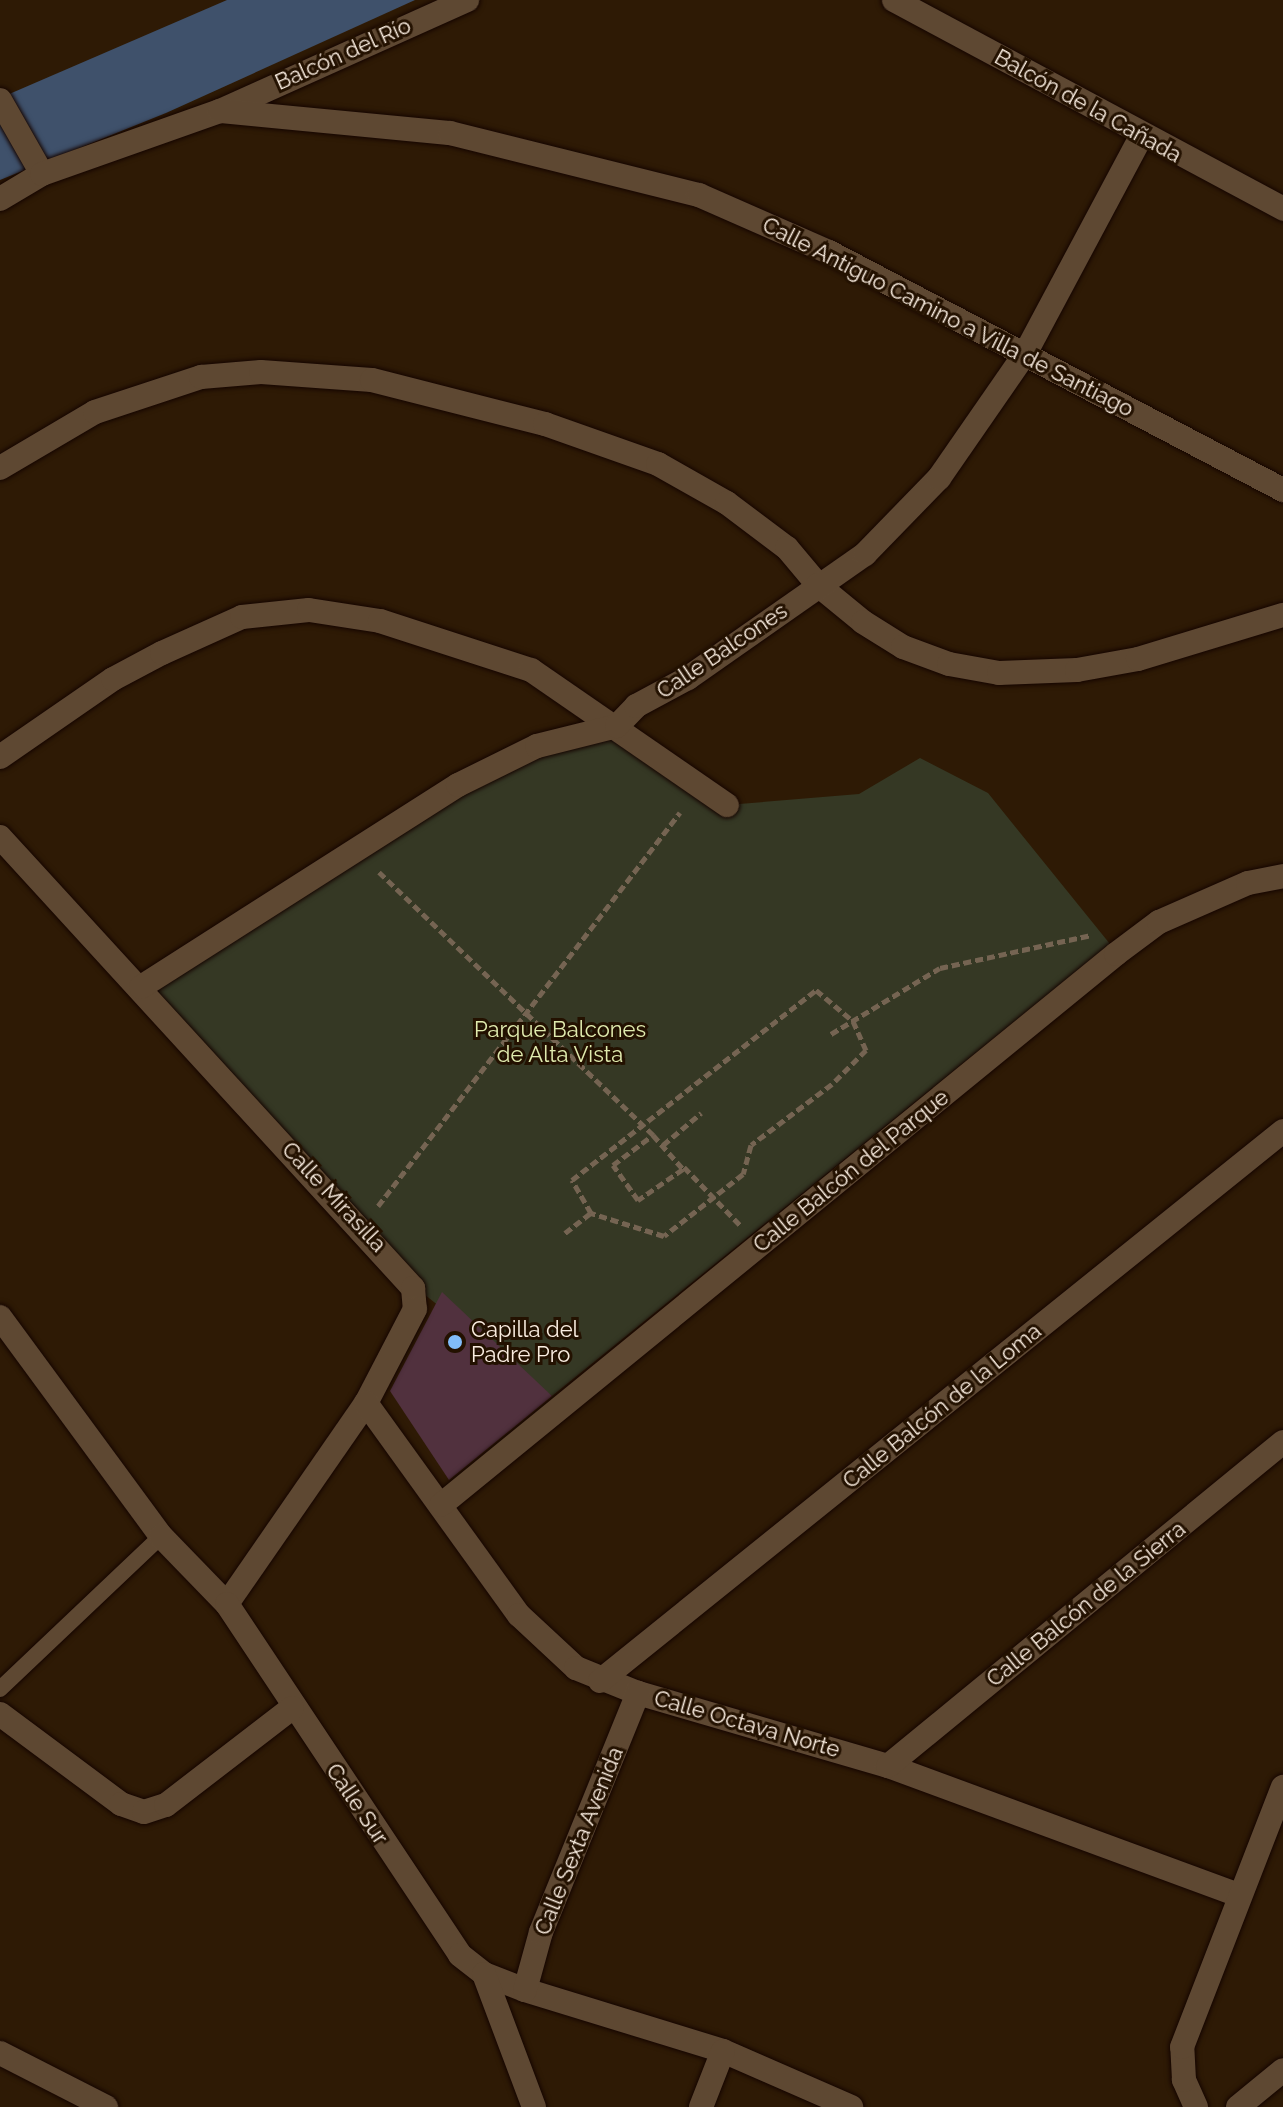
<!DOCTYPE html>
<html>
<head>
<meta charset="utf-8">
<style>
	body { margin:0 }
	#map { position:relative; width:1283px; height:2107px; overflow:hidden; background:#2e1a05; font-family:Raleway,sans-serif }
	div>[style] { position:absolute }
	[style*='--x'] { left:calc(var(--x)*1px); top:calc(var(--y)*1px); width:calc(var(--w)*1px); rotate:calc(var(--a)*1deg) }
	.green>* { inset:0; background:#353824 }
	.water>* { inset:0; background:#3f516b }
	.building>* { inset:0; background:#51313e }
	.path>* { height:5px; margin-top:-2.5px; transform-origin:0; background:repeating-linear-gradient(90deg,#756452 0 8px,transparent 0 12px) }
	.roads { filter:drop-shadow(0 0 2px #150500) drop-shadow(0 0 2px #150500) }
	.lane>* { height:16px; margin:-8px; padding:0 8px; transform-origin:8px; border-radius:8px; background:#5e4832 }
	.street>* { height:24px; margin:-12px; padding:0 12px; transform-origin:12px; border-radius:12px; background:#5e4832 }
	.secondary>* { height:24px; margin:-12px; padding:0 12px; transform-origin:12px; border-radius:12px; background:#5e4832 }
	.dots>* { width:22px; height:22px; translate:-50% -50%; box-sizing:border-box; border:4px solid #231100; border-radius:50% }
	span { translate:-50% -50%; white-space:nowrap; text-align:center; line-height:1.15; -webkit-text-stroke:6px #231100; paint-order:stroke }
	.street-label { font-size:22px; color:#faede0 }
	.park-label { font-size:22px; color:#e0ebae }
	.poi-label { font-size:22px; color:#faede0 }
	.left { translate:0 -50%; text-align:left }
</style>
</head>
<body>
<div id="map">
	<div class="green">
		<i style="clip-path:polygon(617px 726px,727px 805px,859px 794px,920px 758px,988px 793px,1110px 944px,552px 1396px,410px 1283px,141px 987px,458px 785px)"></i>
	</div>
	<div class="water">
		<i style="clip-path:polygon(227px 0,415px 0,166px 113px,0 180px,0 98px)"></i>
	</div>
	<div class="building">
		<i style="clip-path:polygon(442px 1292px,552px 1396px,449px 1480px,390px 1391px)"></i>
	</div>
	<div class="path">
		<i style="--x:379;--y:872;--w:380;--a:43.8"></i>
		<i style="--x:816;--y:990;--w:48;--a:40"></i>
		<i style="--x:853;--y:1021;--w:32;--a:66"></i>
		<i style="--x:866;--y:1050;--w:48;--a:135"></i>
		<i style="--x:832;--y:1084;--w:101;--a:143"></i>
		<i style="--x:751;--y:1145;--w:30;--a:105"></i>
		<i style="--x:743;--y:1174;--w:100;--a:141.9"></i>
		<i style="--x:664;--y:1236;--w:77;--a:-162.5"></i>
		<i style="--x:591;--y:1213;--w:38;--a:-120"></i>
		<i style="--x:572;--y:1180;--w:309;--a:-37.9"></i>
		<i style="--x:831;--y:1034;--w:127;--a:-31.2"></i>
		<i style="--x:940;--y:968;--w:155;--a:-12.3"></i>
		<i style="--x:653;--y:1135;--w:45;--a:48.6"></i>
		<i style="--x:683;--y:1169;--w:55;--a:145.4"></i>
		<i style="--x:638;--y:1200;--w:43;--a:-125.5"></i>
		<i style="--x:613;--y:1165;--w:50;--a:-36.9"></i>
		<i style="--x:663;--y:1145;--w:50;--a:-40.1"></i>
		<i style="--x:684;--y:1167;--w:82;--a:46"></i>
		<i style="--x:378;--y:1206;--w:496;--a:-52.5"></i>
		<i style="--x:565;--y:1233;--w:33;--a:-38"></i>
	</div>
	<div class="roads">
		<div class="lane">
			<i style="--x:0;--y:1689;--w:222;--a:-43.5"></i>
		</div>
		<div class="street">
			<i style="--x:894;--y:0;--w:442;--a:28.2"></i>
			<i style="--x:220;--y:111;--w:271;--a:-24.2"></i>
			<i style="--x:0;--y:199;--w:49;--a:-30.8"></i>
			<i style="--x:0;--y:468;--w:110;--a:-30.5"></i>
			<i style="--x:95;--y:412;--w:112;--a:-18.3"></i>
			<i style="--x:201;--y:377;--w:60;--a:-4.8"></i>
			<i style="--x:261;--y:372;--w:111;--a:4.1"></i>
			<i style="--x:372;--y:380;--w:179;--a:14.3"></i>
			<i style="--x:545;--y:424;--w:120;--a:19.5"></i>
			<i style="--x:658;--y:464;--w:79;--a:29.5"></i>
			<i style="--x:727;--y:503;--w:75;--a:36.9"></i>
			<i style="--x:787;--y:548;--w:48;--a:50"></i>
			<i style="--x:818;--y:585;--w:58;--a:39.4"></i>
			<i style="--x:863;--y:622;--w:47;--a:32"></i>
			<i style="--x:903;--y:647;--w:49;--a:20.3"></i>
			<i style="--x:949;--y:664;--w:51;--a:10.2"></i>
			<i style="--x:999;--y:673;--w:78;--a:-2.2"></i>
			<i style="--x:1077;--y:670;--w:62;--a:-10.2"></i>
			<i style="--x:1138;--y:659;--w:152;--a:-16.9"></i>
			<i style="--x:0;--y:757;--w:137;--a:-34.6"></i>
			<i style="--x:113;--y:679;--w:55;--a:-28"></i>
			<i style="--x:162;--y:653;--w:88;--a:-24.2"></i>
			<i style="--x:242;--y:617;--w:67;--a:-6"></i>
			<i style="--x:309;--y:610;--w:72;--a:8.8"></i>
			<i style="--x:380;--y:621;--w:159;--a:18"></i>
			<i style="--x:531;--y:670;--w:238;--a:34.6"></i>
			<i style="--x:0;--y:837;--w:612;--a:47.52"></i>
			<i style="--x:413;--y:1288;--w:21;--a:85"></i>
			<i style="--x:415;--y:1309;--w:106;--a:117.5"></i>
			<i style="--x:366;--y:1403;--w:244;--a:124.7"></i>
			<i style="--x:141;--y:987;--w:376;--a:-32.5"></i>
			<i style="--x:458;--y:785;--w:88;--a:-26.3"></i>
			<i style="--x:537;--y:746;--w:82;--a:-14"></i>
			<i style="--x:617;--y:726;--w:28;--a:-46"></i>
			<i style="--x:636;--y:706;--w:59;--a:-28.3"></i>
			<i style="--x:688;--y:678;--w:216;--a:-35"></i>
			<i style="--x:865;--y:554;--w:106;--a:-45.8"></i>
			<i style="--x:939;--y:478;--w:151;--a:-55.3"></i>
			<i style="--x:1025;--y:354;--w:246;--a:-61.9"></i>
			<i style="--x:0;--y:1317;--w:272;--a:53.7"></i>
			<i style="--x:161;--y:1536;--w:95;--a:45.9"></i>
			<i style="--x:227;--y:1604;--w:421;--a:56.4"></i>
			<i style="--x:460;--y:1955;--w:31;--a:38"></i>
			<i style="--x:484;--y:1974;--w:44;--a:21.3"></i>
			<i style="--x:525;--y:1990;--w:207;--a:17.1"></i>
			<i style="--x:723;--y:2051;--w:140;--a:23.6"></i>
			<i style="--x:366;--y:1403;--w:261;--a:54.2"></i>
			<i style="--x:519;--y:1615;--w:78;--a:42.9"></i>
			<i style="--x:576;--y:1668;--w:67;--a:22"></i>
			<i style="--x:638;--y:1693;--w:260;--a:16.3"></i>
			<i style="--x:888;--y:1766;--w:373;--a:20.2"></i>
			<i style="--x:441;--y:1505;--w:871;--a:-39.22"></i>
			<i style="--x:1116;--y:954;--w:54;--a:-36.7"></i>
			<i style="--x:1159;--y:922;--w:97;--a:-23.7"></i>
			<i style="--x:1248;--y:883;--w:36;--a:-11"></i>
			<i style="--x:600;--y:1681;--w:877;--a:-38.84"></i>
			<i style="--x:0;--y:1714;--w:151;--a:36.6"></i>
			<i style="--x:121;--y:1804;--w:24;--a:19"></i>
			<i style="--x:144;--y:1812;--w:23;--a:-18"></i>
			<i style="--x:166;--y:1805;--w:159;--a:-37.6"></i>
			<i style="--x:888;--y:1766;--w:511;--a:-39.36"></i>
			<i style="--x:484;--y:1974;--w:142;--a:69.4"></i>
			<i style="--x:525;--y:1990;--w:60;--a:-74.6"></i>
			<i style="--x:541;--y:1932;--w:258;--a:-67.9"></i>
			<i style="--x:0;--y:2053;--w:119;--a:27"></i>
			<i style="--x:701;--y:2107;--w:60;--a:-68.6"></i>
			<i style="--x:1196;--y:2107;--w:30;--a:-114"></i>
			<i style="--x:1184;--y:2080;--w:33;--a:-93"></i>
			<i style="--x:1182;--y:2047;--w:279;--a:-68.8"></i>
		</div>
		<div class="secondary">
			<i style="--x:0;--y:100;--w:85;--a:60.4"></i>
			<i style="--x:42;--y:174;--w:189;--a:-19.5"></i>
			<i style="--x:220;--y:111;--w:231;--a:5.5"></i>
			<i style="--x:450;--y:133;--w:257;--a:14"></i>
			<i style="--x:699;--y:195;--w:142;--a:23.7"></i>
			<i style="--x:829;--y:252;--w:513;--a:27.66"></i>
			<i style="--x:1238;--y:2107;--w:58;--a:-39.4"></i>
		</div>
	</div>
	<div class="dots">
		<i style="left:455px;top:1342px;background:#81bdfa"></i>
	</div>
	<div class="street-label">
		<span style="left:343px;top:54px;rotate:-24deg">Balcón del Río</span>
		<span style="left:1088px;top:106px;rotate:29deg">Balcón de la Cañada</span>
		<span style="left:948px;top:317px;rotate:27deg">Calle Antiguo Camino a Villa de Santiago</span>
		<span style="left:722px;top:651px;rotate:-34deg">Calle Balcones</span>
		<span style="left:851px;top:1171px;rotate:-39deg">Calle Balcón del Parque</span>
		<span style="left:334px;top:1197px;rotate:47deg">Calle Mirasilla</span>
		<span style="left:942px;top:1406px;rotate:-39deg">Calle Balcón de la Loma</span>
		<span style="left:1086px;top:1604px;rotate:-39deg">Calle Balcón de la Sierra</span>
		<span style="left:747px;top:1724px;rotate:16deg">Calle Octava Norte</span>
		<span style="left:357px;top:1804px;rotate:56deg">Calle Sur</span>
		<span style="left:579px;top:1841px;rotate:-68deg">Calle Sexta Avenida</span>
	</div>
	<div class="park-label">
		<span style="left:560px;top:1042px">Parque Balcones<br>de Alta Vista</span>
	</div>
	<div class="poi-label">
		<span class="left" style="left:471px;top:1342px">Capilla del<br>Padre Pro</span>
	</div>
</div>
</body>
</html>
